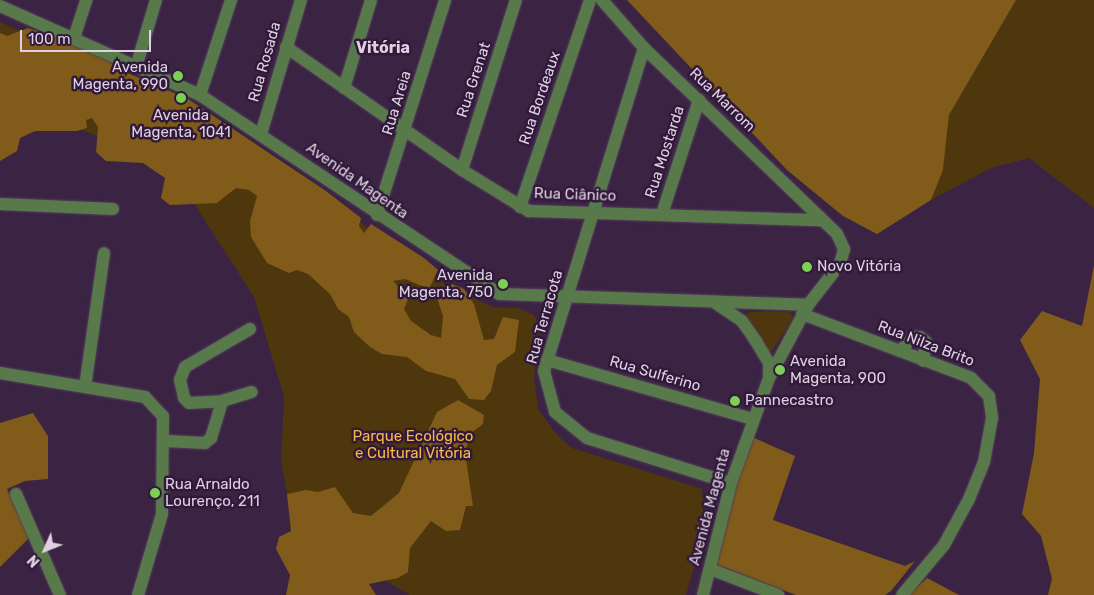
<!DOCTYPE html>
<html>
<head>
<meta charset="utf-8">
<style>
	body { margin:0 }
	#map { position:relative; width:1094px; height:595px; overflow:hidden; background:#3b2344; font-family:Rubik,sans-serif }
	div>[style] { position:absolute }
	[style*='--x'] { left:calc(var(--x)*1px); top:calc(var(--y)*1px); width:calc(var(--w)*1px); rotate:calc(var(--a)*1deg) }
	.green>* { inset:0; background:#4e360d }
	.forest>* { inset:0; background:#805b19 }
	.roads { filter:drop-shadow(0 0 1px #553f5e) drop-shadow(0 0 1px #553f5e) }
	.minor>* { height:12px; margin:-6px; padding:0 6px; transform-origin:6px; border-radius:6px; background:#58794a }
	.dots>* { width:14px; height:14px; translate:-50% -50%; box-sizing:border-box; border:2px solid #311a39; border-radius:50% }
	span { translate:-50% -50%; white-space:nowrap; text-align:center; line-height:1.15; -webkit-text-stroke:5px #311a39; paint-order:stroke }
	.street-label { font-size:15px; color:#dfd0e4 }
	.poi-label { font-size:15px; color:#dfd0e4 }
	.right { translate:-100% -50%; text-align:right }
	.left { translate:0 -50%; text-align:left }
	.park-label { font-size:15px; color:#fbb847 }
	.neighbourhood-label { font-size:16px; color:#dfd0e4; font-weight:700 }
	.north { position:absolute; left:20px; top:525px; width:50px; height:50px; -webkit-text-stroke:4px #311a39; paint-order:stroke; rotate:226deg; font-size:14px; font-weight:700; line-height:20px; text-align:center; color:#dfd0e4 }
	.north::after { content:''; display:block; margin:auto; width:18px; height:22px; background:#dfd0e4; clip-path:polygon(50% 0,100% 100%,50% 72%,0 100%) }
	.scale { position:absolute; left:20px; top:30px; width:131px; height:22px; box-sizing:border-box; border:2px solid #dfd0e4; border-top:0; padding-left:6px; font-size:15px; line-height:18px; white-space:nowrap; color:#dfd0e4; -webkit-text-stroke:4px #311a39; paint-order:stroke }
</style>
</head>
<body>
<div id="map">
	<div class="green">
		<i style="clip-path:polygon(1016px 0,1094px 0,1094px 208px,1029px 158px,991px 168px,931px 200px,943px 170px,949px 115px)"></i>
		<i style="clip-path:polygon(0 22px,115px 73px,330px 200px,446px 285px,493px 307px,519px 308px,534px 315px,540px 327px,534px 377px,538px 409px,557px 435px,572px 448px,702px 489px,704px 532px,686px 595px,410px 595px,293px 526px,281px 461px,284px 397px,254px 297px,173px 171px,0 92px)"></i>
		<i style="clip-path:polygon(749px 312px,788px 312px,795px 317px,770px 353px,746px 317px)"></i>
	</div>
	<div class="forest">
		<i style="clip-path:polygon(627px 0,1016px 0,949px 115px,943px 170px,931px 200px,877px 234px,843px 216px,787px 170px)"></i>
		<i style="clip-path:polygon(28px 28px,43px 33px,65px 32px,95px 48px,121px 70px,188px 99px,326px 191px,361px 218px,359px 226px,364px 233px,371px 224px,424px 258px,438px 270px,429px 289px,405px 279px,393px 281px,409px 297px,404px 309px,411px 321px,431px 335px,441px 338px,443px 316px,437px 298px,452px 284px,464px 289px,474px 304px,484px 340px,494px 339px,503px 317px,519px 320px,515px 352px,497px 365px,491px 391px,484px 400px,469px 399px,455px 379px,426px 371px,407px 357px,382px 354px,370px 347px,354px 332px,349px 317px,338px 309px,330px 294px,308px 274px,297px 270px,289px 273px,267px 263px,251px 237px,250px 221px,257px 196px,249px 190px,236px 188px,217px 203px,170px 205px,161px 198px,165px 178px,143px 163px,106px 161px,96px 152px,98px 127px,92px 118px,86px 120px,87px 128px,77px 131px,35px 131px,20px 138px,17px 151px,0 161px,0 33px,7px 36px)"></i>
		<i style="clip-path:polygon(1094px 265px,1094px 595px,1048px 595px,1052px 579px,1041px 536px,1022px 514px,1034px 453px,1040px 379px,1020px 340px,1042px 311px,1082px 326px)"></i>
		<i style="clip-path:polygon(458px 400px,484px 415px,483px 424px,471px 433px,465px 452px,473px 506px,466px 506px,460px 530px,446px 531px,431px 521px,410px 548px,408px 572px,398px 578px,369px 584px,376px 595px,286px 595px,290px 575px,276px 549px,279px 537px,291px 531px,287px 494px,306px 490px,318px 492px,335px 487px,353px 513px,371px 516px,399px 493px,437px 412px)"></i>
		<i style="clip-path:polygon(33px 413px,48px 436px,48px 479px,25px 481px,7px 489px,29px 538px,0 567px,0 423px)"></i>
		<i style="clip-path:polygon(752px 437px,795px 456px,773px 520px,905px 566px,915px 561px,891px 591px,885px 595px,796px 595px,713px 563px,735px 484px)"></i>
		<i style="clip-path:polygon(927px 578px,959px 595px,908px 595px)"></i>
	</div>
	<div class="roads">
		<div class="minor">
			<i style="--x:602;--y:0;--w:64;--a:48.8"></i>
			<i style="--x:644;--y:48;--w:268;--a:43.9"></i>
			<i style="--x:837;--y:234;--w:17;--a:65"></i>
			<i style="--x:844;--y:249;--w:16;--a:105"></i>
			<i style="--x:840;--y:264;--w:52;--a:128"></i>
			<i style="--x:808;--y:305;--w:83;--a:118.1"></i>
			<i style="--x:0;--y:6;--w:219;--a:24"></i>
			<i style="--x:200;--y:95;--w:359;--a:33.6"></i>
			<i style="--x:499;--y:294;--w:309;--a:2"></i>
			<i style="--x:74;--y:38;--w:40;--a:-72"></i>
			<i style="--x:286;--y:47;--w:215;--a:34.9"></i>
			<i style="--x:462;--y:170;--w:79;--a:31.5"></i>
			<i style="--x:529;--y:211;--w:293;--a:1.8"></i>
			<i style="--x:644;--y:48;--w:338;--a:107.2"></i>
			<i style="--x:544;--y:371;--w:42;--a:75"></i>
			<i style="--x:555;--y:412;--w:41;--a:39.1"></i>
			<i style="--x:587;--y:438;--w:151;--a:17.4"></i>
			<i style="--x:136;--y:67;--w:70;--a:-73.4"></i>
			<i style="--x:344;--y:88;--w:92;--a:-72.9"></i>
			<i style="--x:200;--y:95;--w:100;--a:-71.9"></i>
			<i style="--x:261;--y:134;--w:140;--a:-73.4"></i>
			<i style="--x:462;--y:170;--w:178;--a:-72.4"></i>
			<i style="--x:0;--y:204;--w:113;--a:2.5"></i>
			<i style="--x:520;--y:207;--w:219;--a:-71.3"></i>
			<i style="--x:662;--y:214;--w:120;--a:-72"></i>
			<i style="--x:377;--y:215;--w:225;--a:-72.4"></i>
			<i style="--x:802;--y:314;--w:181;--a:20.7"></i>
			<i style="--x:971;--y:378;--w:25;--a:45"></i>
			<i style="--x:989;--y:396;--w:22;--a:82"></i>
			<i style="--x:992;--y:418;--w:45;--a:100.3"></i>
			<i style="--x:984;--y:462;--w:40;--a:112"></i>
			<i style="--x:969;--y:499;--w:52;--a:118.5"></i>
			<i style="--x:944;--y:545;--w:65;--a:130"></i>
			<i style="--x:250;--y:329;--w:75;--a:149.7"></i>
			<i style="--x:185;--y:367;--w:14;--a:111"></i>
			<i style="--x:180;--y:380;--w:18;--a:77"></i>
			<i style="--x:184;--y:398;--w:7;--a:45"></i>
			<i style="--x:189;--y:403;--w:33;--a:-3"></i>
			<i style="--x:222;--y:401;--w:31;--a:-17"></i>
			<i style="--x:900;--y:351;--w:19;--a:-47"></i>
			<i style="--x:913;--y:337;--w:7;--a:0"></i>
			<i style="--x:920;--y:337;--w:8;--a:40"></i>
			<i style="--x:926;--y:342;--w:19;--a:99"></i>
			<i style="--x:547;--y:360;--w:214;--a:16"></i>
			<i style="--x:0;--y:373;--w:147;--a:9.4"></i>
			<i style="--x:145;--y:397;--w:26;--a:47"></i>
			<i style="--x:163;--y:416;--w:98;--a:90.6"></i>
			<i style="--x:162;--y:514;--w:84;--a:106.5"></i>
			<i style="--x:85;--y:387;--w:135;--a:-81.9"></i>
			<i style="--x:166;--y:441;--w:39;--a:3"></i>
			<i style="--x:205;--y:443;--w:8;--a:-40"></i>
			<i style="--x:211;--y:438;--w:39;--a:-73"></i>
			<i style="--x:16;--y:494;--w:110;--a:66.5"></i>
			<i style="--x:710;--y:569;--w:73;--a:20.9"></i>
			<i style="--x:703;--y:595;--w:115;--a:-76"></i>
			<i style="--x:731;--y:483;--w:112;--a:-70.1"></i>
			<i style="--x:769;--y:378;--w:15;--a:-90"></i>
			<i style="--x:769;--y:363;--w:26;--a:-121"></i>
			<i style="--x:756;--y:341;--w:24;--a:-125"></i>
			<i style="--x:742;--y:321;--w:32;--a:-146"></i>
		</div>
	</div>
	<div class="dots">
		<i style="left:178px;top:76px;background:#7cd155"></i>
		<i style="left:181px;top:98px;background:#7cd155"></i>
		<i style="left:807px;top:267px;background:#7cd155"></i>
		<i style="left:503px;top:284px;background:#7cd155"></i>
		<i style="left:780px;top:370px;background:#7cd155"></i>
		<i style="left:735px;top:401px;background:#7cd155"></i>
		<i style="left:155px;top:493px;background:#7cd155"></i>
	</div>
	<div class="street-label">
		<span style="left:265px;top:62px;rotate:-74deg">Rua Rosada</span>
		<span style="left:474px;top:80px;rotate:-72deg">Rua Grenat</span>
		<span style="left:540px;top:98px;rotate:-71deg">Rua Bordeaux</span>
		<span style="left:722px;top:100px;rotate:44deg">Rua Marrom</span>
		<span style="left:397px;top:103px;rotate:-73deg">Rua Areia</span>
		<span style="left:665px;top:152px;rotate:-72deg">Rua Mostarda</span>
		<span style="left:357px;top:181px;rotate:35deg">Avenida Magenta</span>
		<span style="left:575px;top:195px;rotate:2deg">Rua Ciânico</span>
		<span style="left:545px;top:317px;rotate:-74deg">Rua Terracota</span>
		<span style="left:926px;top:344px;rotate:21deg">Rua Nilza Brito</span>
		<span style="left:655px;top:374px;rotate:16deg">Rua Sulferino</span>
		<span style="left:710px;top:507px;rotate:-75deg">Avenida Magenta</span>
	</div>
	<div class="poi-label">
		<span class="right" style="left:168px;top:76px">Avenida<br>Magenta, 990</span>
		<span style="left:181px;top:124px">Avenida<br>Magenta, 1041</span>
		<span class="left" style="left:817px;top:267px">Novo Vitória</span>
		<span class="right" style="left:493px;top:284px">Avenida<br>Magenta, 750</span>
		<span class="left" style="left:790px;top:370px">Avenida<br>Magenta, 900</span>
		<span class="left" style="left:745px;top:401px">Pannecastro</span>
		<span class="left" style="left:165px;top:493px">Rua Arnaldo<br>Lourenço, 211</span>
	</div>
	<div class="park-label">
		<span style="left:413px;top:445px">Parque Ecológico<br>e Cultural Vitória</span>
	</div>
	<div class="neighbourhood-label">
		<span style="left:383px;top:48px">Vitória</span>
	</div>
	<div class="north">N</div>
	<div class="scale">100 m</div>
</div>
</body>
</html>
